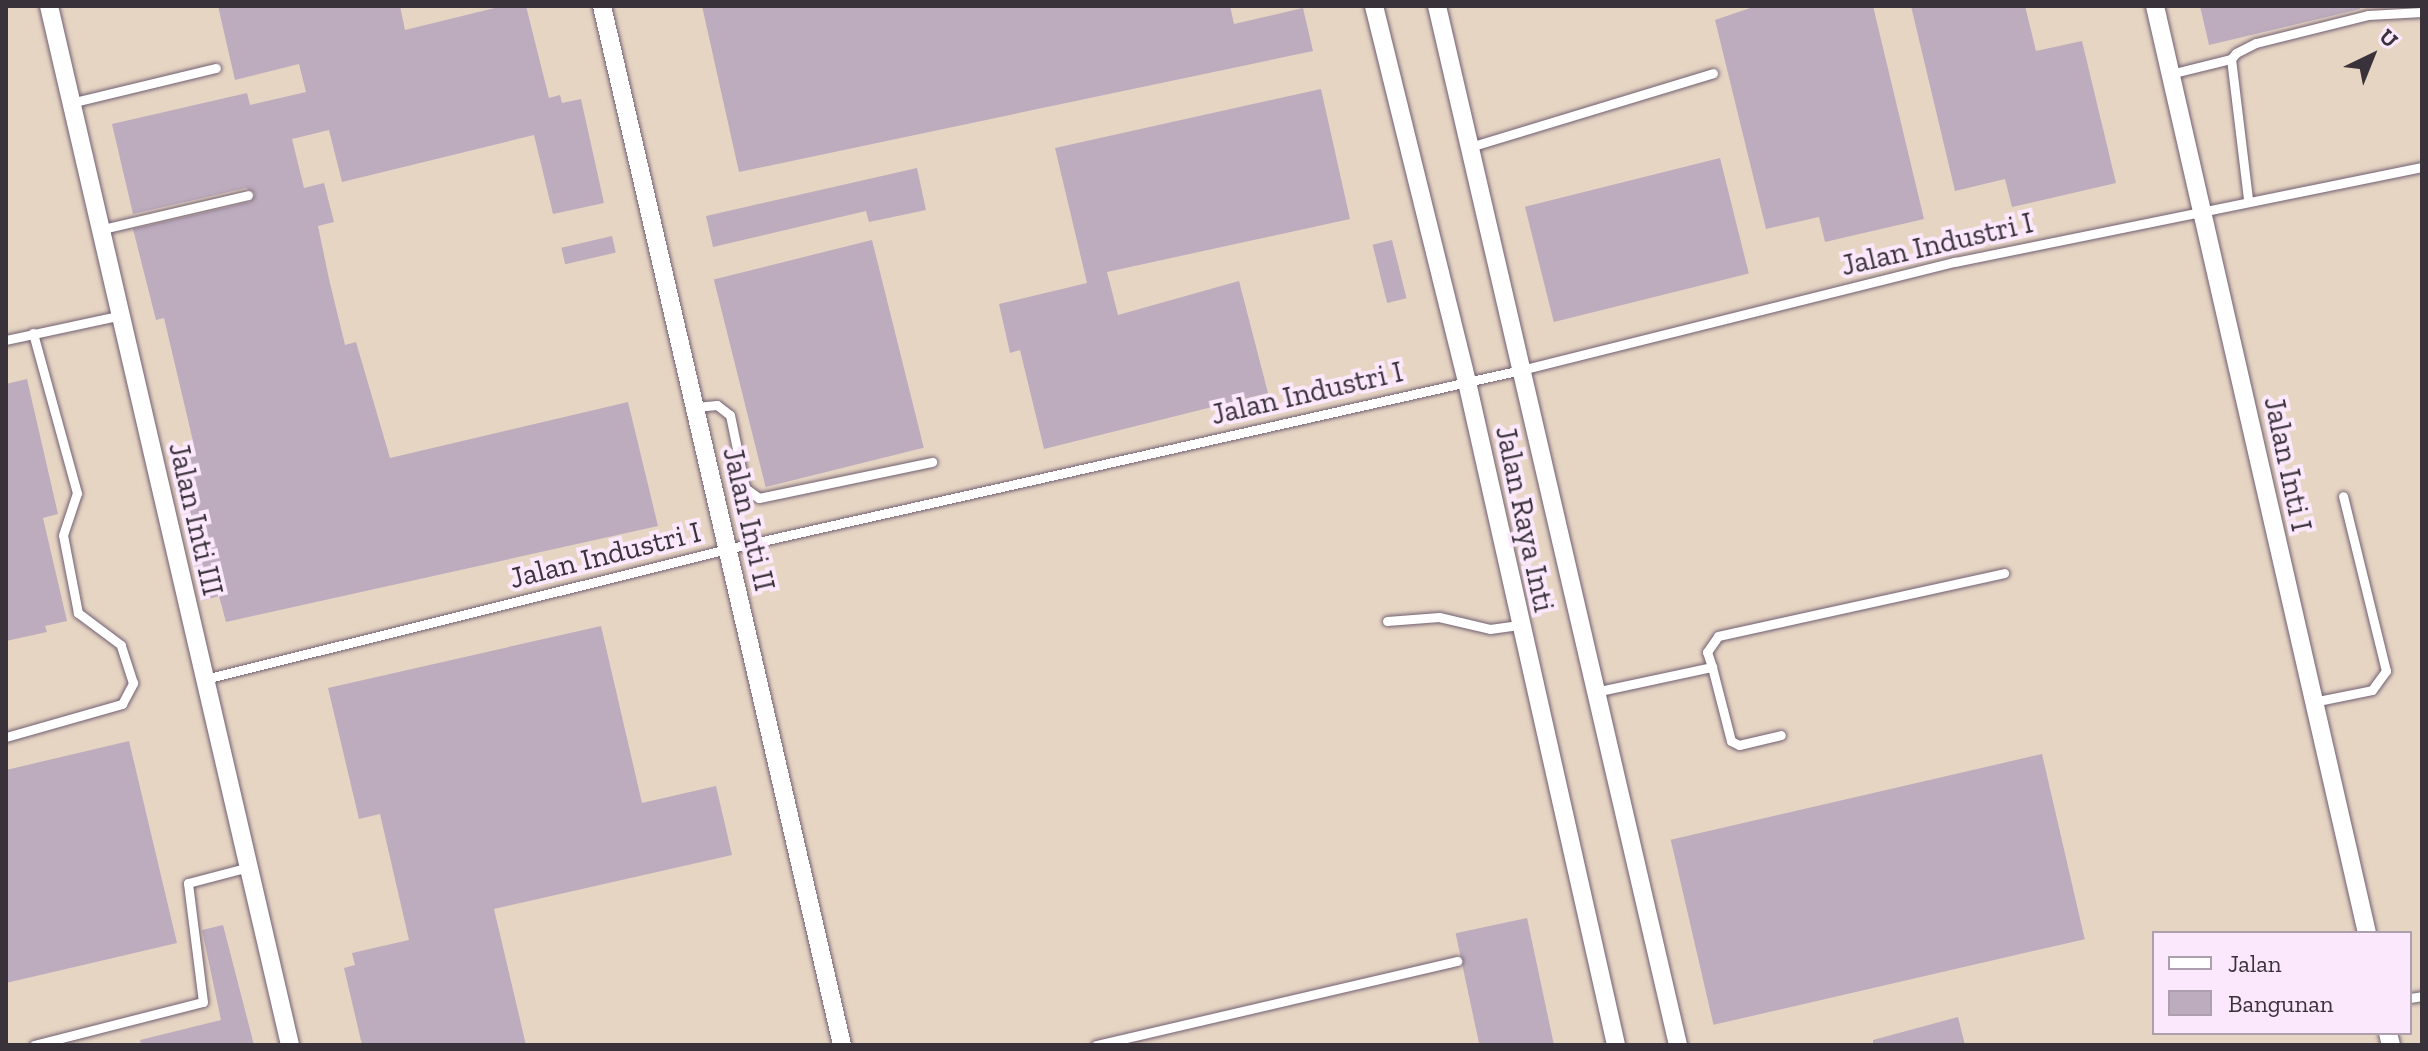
<!DOCTYPE html>
<html>
<head>
<meta charset="utf-8">
<style>
	body { margin:0 }
	#map { position:relative; width:2428px; height:1051px; overflow:hidden; background:#eedbef; font-family:"Zilla Slab",serif }
	div>[style] { position:absolute }
	[style*='--x'] { left:calc(var(--x)*1px); top:calc(var(--y)*1px); width:calc(var(--w)*1px); rotate:calc(var(--a)*1deg) }
	.industrial>* { inset:0; background:#e7d5c4 }
	.building>* { inset:0; background:#bdabbe; transform-origin:0 0 }
	.roads { filter:drop-shadow(0 0 2px #716071) drop-shadow(0 0 2px #716071) }
	.lane>* { height:9px; margin:-4.5px; padding:0 4.5px; transform-origin:4.5px; border-radius:4.5px; background:#fff }
	.street>* { height:18px; margin:-9px; padding:0 9px; transform-origin:9px; border-radius:9px; background:#fff }
	span { translate:-50% -50%; white-space:nowrap; text-align:center; line-height:1.15; -webkit-text-stroke:8px #fbe8fc; paint-order:stroke }
	.street-label { font-size:30px; color:#3a323a }
	.frame { position:absolute; inset:0; border:8px solid #3a323a; pointer-events:none }
	.legend { position:absolute; left:2152px; top:931px; width:260px; height:104px; box-sizing:border-box; background:#fbe8fc; border:2px solid #ae9fae; margin:0; padding:10px 14px; list-style:none; font-size:24px; color:#3a323a }
	.legend li { display:flex; align-items:center; gap:16px; height:40px }
	.legend b { width:40px; border:2px solid #ae9fae }
	.north { position:absolute; left:2332px; top:16px; width:80px; height:80px; -webkit-text-stroke:6px #fbe8fc; paint-order:stroke; rotate:43deg; font-size:22px; font-weight:700; line-height:32px; text-align:center; color:#3a323a }
	.north::after { content:''; display:block; margin:auto; width:28px; height:36px; background:#3a323a; clip-path:polygon(50% 0,100% 100%,50% 72%,0 100%) }
</style>
</head>
<body>
<div id="map">
	<div class="industrial">
		<i style="clip-path:polygon(evenodd,6px 6px,2422px 6px,2422px 1045px,6px 1045px,6px 6px,2154px 933px,2410px 933px,2410px 1033px,2154px 1033px,2154px 933px)"></i>
	</div>
	<div class="building">
		<i style="clip-path:polygon(218px 6px,400px 6px,405px 30px,503px 6px,526px 6px,549px 98px,560px 95px,562px 103px,581px 99px,604px 203px,553px 214px,534px 135px,342px 182px,329px 130px,292px 139px,304px 188px,324px 183px,334px 222px,318px 226px,329px 279px,345px 345px,356px 342px,390px 458px,628px 402px,658px 526px,226px 622px,219px 596px,202px 601px,173px 481px,189px 477px,184px 457px,196px 454px,164px 318px,156px 320px,133px 229px,250px 202px,255px 194px,246px 188px,133px 214px,112px 124px,247px 93px,250px 105px,306px 92px,299px 64px,235px 80px)"></i>
		<i style="clip-path:polygon(702px 6px,1230px 6px,1234px 24px,1303px 8px,1313px 51px,739px 172px)"></i>
		<i style="clip-path:polygon(1756px 6px,1873px 6px,1924px 219px,1825px 242px,1819px 217px,1766px 229px,1715px 20px)"></i>
		<i style="clip-path:polygon(1911px 6px,2025px 6px,2036px 51px,2082px 41px,2116px 183px,2012px 207px,2005px 179px,1955px 191px)"></i>
		<i style="clip-path:polygon(2200px 6px,2359px 6px,2360px 9px,2209px 45px)"></i>
		<i style="clip-path:polygon(1321px 89px,1350px 219px,1107px 272px,1118px 315px,1239px 281px,1268px 393px,1044px 449px,1020px 350px,1010px 353px,999px 304px,1087px 283px,1055px 148px)"></i>
		<i style="left:1720px;top:158px;width:119px;height:201px;rotate:76deg"></i>
		<i style="clip-path:polygon(917px 168px,926px 210px,869px 222px,866px 211px,713px 247px,706px 216px)"></i>
		<i style="left:612px;top:236px;width:17px;height:52px;rotate:77deg"></i>
		<i style="left:872px;top:240px;width:214px;height:163px;rotate:76deg"></i>
		<i style="left:1392px;top:240px;width:60px;height:20px;rotate:76deg"></i>
		<i style="clip-path:polygon(27px 379px,58px 514px,43px 518px,67px 621px,45px 626px,47px 632px,6px 641px,6px 384px)"></i>
		<i style="clip-path:polygon(601px 626px,642px 803px,716px 786px,732px 855px,494px 909px,526px 1045px,362px 1045px,344px 968px,355px 965px,352px 953px,409px 940px,380px 814px,359px 819px,328px 688px)"></i>
		<i style="clip-path:polygon(129px 741px,177px 943px,6px 983px,6px 770px)"></i>
		<i style="left:2042px;top:754px;width:190px;height:381px;rotate:77deg"></i>
		<i style="left:1527px;top:918px;width:130px;height:73px;rotate:78deg"></i>
		<i style="clip-path:polygon(223px 925px,254px 1045px,141px 1045px,140px 1040px,221px 1020px,202px 930px)"></i>
		<i style="clip-path:polygon(1958px 1017px,1965px 1045px,1873px 1045px,1873px 1040px)"></i>
	</div>
	<div class="roads">
		<div class="lane">
			<i style="--x:2170;--y:74;--w:63;--a:-13.8"></i>
			<i style="--x:70;--y:103;--w:150;--a:-13.5"></i>
			<i style="--x:1470;--y:147;--w:254;--a:-16.9"></i>
			<i style="--x:2248;--y:199;--w:141;--a:-96.9"></i>
			<i style="--x:2231;--y:59;--w:8;--a:-50"></i>
			<i style="--x:2236;--y:53;--w:22;--a:-27"></i>
			<i style="--x:2256;--y:43;--w:115;--a:-14"></i>
			<i style="--x:2368;--y:15;--w:54;--a:-3.2"></i>
			<i style="--x:98;--y:230;--w:154;--a:-13.1"></i>
			<i style="--x:6;--y:340;--w:115;--a:-12.1"></i>
			<i style="--x:695;--y:407;--w:22;--a:-5"></i>
			<i style="--x:717;--y:405;--w:16;--a:38"></i>
			<i style="--x:730;--y:415;--w:75;--a:78.4"></i>
			<i style="--x:745;--y:488;--w:17;--a:36"></i>
			<i style="--x:759;--y:498;--w:177;--a:-11.8"></i>
			<i style="--x:1387;--y:621;--w:52;--a:-4.4"></i>
			<i style="--x:1439;--y:617;--w:52;--a:13.2"></i>
			<i style="--x:1490;--y:629;--w:29;--a:-8"></i>
			<i style="--x:1712;--y:667;--w:16;--a:-108"></i>
			<i style="--x:1707;--y:652;--w:19;--a:-55"></i>
			<i style="--x:1718;--y:636;--w:293;--a:-12.4"></i>
			<i style="--x:205;--y:679;--w:538;--a:-13.98"></i>
			<i style="--x:727;--y:549;--w:818;--a:-12.71"></i>
			<i style="--x:1525;--y:369;--w:443;--a:-14"></i>
			<i style="--x:1955;--y:262;--w:477;--a:-11.5"></i>
			<i style="--x:1595;--y:692;--w:120;--a:-12.1"></i>
			<i style="--x:1712;--y:667;--w:76;--a:75.6"></i>
			<i style="--x:1731;--y:741;--w:9;--a:27"></i>
			<i style="--x:1739;--y:745;--w:43;--a:-13.4"></i>
			<i style="--x:2313;--y:702;--w:60;--a:-11.5"></i>
			<i style="--x:2372;--y:690;--w:24;--a:-54"></i>
			<i style="--x:2386;--y:671;--w:180;--a:-103.8"></i>
			<i style="--x:6;--y:737;--w:121;--a:-15.9"></i>
			<i style="--x:122;--y:704;--w:24;--a:-62"></i>
			<i style="--x:133;--y:683;--w:40;--a:-108"></i>
			<i style="--x:121;--y:645;--w:54;--a:-143.3"></i>
			<i style="--x:78;--y:613;--w:79;--a:-100.9"></i>
			<i style="--x:63;--y:535;--w:44;--a:-71.6"></i>
			<i style="--x:77;--y:493;--w:166;--a:-105.4"></i>
			<i style="--x:2410;--y:998;--w:12;--a:-9"></i>
			<i style="--x:34;--y:1045;--w:174;--a:-14.3"></i>
			<i style="--x:203;--y:1002;--w:120;--a:-97.2"></i>
			<i style="--x:188;--y:883;--w:63;--a:-14.7"></i>
			<i style="--x:1096;--y:1045;--w:371;--a:-13.1"></i>
		</div>
		<div class="street">
			<i style="--x:49;--y:6;--w:1067;--a:76.94"></i>
			<i style="--x:602;--y:6;--w:1066;--a:76.99"></i>
			<i style="--x:1374;--y:6;--w:387;--a:76.1"></i>
			<i style="--x:1467;--y:382;--w:680;--a:77.33"></i>
			<i style="--x:1437;--y:6;--w:1067;--a:76.94"></i>
			<i style="--x:2155;--y:6;--w:951;--a:77.12"></i>
			<i style="--x:2388;--y:1033;--w:12;--a:76"></i>
		</div>
	</div>
	<div class="street-label">
		<span style="left:1937px;top:244px;rotate:-13deg">Jalan Industri I</span>
		<span style="left:1307px;top:393px;rotate:-13deg">Jalan Industri I</span>
		<span style="left:2288px;top:464px;rotate:78deg">Jalan Inti I</span>
		<span style="left:196px;top:519px;rotate:77deg">Jalan Inti III</span>
		<span style="left:749px;top:519px;rotate:77deg">Jalan Inti II</span>
		<span style="left:1525px;top:519px;rotate:78deg">Jalan Raya Inti</span>
		<span style="left:605px;top:555px;rotate:-14deg">Jalan Industri I</span>
	</div>
	<div class="frame"></div>
	<ul class="legend">
	<li><b style="height:10px;background:#fff"></b>Jalan</li>
	<li><b style="height:22px;background:#bdabbe"></b>Bangunan</li>
	</ul>
	<div class="north">U</div>
</div>
</body>
</html>
